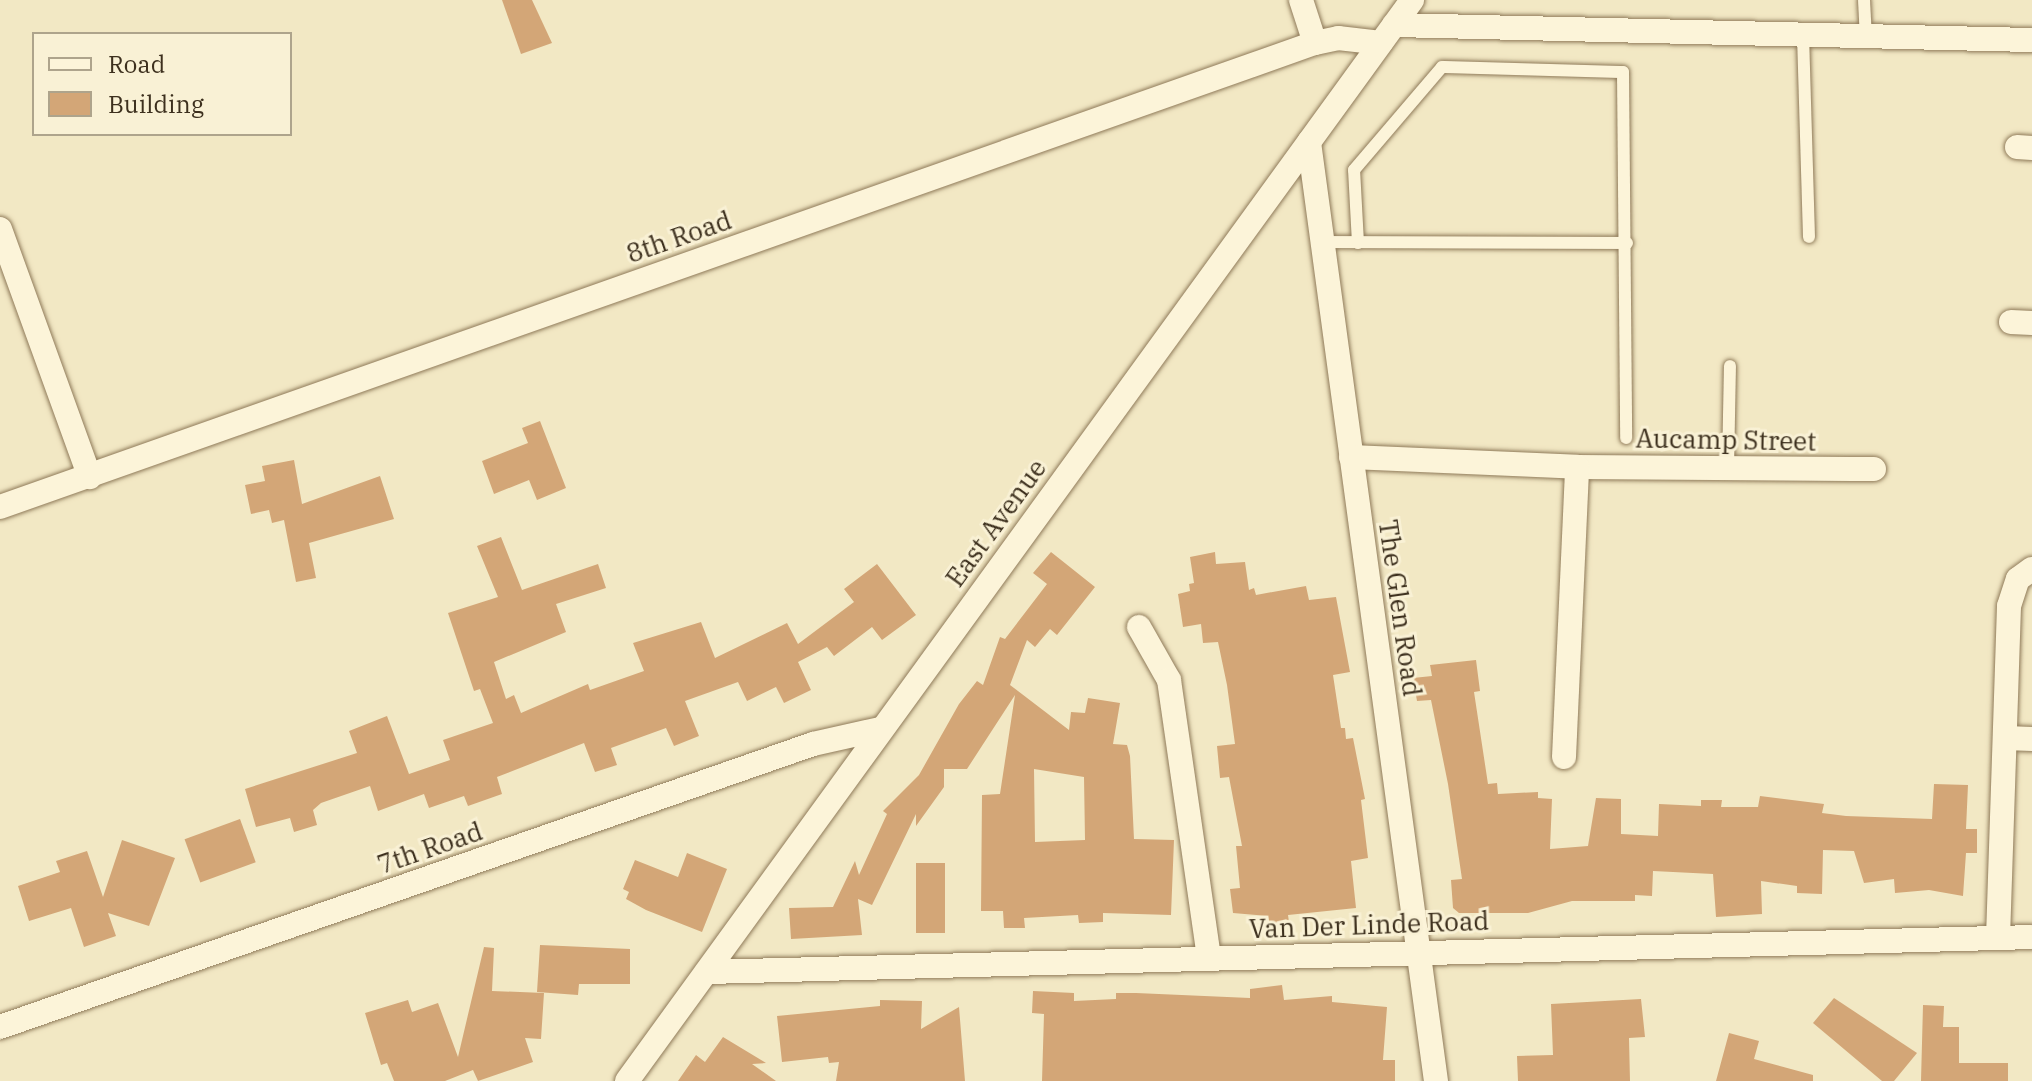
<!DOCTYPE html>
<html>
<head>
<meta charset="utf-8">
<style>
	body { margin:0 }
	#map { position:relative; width:2032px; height:1081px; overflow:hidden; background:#f2e8c4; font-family:"IBM Plex Serif",serif }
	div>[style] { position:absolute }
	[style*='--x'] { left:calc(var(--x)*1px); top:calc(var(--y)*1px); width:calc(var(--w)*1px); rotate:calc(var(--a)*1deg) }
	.building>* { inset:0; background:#d3a677; transform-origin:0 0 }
	.roads { filter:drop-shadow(0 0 2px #8f7a59) drop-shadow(0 0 2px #8f7a59) }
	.lane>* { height:12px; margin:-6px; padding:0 6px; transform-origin:6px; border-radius:6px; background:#fcf4d9 }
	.street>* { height:24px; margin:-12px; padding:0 12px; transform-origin:12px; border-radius:12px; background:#fcf4d9 }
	span { translate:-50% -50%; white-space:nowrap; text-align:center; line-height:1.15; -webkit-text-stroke:6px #f9f1d5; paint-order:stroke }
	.street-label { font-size:26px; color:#3d301e }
	.legend { position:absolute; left:32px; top:32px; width:260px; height:104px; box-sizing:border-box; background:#f9f1d5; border:2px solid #aea48c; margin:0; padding:10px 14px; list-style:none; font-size:24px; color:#3d301e }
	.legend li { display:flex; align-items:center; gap:16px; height:40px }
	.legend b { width:40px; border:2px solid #aea48c }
</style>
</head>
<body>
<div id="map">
	<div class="building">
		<i style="clip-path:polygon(502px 0,532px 0,552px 43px,521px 54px)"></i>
		<i style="clip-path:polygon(540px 421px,566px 488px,537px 500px,529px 480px,494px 494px,482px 461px,528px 443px,522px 428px)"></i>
		<i style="clip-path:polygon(294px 460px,302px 504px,380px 476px,394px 519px,309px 543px,316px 578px,296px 582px,284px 520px,272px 523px,269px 510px,251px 514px,245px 485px,265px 481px,262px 466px)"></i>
		<i style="clip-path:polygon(501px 537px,522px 590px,598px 564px,606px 588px,556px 604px,566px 632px,494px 662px,506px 699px,514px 695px,521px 713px,588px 684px,590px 690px,644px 671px,633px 643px,701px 622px,715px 658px,787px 623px,798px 644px,854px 602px,844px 589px,877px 564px,916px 615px,882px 640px,872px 627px,834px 656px,827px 647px,798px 662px,811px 690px,784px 703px,776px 687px,747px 701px,738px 682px,685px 701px,699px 736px,674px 746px,666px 728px,611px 748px,617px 765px,595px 772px,584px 743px,497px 777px,502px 794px,468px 806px,464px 796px,429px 808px,424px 794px,378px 811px,370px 786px,321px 803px,313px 810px,317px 825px,294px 832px,290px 818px,256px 827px,245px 789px,357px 753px,349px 731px,387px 716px,409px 774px,450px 760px,443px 740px,493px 723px,480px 689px,474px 691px,448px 613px,498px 597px,477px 546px)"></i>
		<i style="clip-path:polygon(evenodd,1051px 552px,1095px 587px,1057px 635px,1050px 629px,1035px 647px,1027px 640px,1010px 685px,1069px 730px,1071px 712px,1085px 713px,1088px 698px,1120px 703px,1113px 744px,1127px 745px,1130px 756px,1134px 839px,1174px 840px,1171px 915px,1103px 913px,1103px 922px,1079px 923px,1078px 915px,1024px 918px,1025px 928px,1004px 928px,1003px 911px,981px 911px,982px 795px,1000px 794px,1015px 695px,967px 769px,944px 769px,944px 787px,916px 826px,916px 814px,872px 905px,858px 899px,862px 935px,791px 939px,789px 908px,833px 907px,855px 861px,859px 875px,887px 814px,883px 811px,919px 775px,959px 704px,977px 681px,983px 685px,1000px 637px,1005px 639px,1047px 584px,1033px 573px,1051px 552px,1034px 769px,1084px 777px,1085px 840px,1035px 842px,1034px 769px)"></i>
		<i style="clip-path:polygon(1215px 552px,1216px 564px,1245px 562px,1249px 590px,1254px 588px,1256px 595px,1306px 586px,1309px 600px,1336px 597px,1350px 672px,1333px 675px,1341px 728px,1345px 728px,1346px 739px,1353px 738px,1365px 799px,1361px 800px,1368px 858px,1351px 861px,1356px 908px,1288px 915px,1289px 922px,1270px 925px,1268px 916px,1233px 913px,1230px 889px,1240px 888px,1236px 846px,1242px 846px,1229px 777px,1220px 778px,1217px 746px,1235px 744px,1227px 685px,1218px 642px,1203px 643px,1201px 624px,1183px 627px,1178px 594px,1190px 591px,1189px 584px,1194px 583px,1190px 557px)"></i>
		<i style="clip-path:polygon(1476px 660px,1480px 691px,1474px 692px,1488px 784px,1497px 783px,1498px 794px,1538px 792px,1538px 798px,1552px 799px,1550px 849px,1588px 846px,1596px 798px,1621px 799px,1621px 834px,1658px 836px,1659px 804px,1701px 806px,1701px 800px,1722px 800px,1721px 807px,1758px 807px,1760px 796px,1824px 804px,1822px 813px,1846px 816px,1932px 819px,1934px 784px,1968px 785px,1966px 829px,1977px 829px,1977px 853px,1966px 853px,1963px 896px,1929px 890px,1895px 893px,1894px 879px,1864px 883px,1854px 851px,1823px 850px,1822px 894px,1797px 893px,1797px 886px,1761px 881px,1762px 914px,1716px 917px,1713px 874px,1653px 871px,1652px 896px,1635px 895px,1635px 901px,1572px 901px,1528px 913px,1459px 913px,1453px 908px,1451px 880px,1462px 879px,1448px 784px,1431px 700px,1417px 701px,1413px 678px,1432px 676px,1430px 665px)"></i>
		<i style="left:240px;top:819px;width:46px;height:59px;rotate:70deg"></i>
		<i style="clip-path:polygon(122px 840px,175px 858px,149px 926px,108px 913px,116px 936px,84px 947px,71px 908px,29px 921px,18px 886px,60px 872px,56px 861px,87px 851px,103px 897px)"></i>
		<i style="clip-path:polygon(687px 853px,727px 869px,702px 932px,646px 910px,626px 899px,629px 892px,623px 889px,635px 860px,678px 877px)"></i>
		<i style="left:916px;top:863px;width:29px;height:70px"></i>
		<i style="clip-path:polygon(540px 945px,630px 949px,630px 984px,579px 984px,578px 995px,537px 992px)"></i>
		<i style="clip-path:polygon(484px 947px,494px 948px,492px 991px,544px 993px,541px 1039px,525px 1038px,533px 1062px,478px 1081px,473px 1070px,445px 1081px,394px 1081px,387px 1063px,381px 1065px,365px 1013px,408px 1000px,412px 1012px,438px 1003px,458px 1057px)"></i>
		<i style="clip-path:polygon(1282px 985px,1284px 1000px,1332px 996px,1332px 1002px,1387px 1007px,1383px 1060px,1395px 1060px,1395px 1081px,1042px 1081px,1044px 1014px,1032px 1013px,1033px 991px,1074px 993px,1074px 1001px,1116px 999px,1116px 993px,1136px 993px,1250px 998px,1250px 989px)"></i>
		<i style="clip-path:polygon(1834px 998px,1917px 1053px,1894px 1081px,1882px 1081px,1813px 1023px)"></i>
		<i style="clip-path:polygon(1641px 999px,1645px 1037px,1629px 1038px,1630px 1081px,1518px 1081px,1517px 1056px,1553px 1055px,1551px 1004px)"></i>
		<i style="clip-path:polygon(880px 1000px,922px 1001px,921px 1029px,959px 1007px,965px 1081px,836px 1081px,839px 1062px,829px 1063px,828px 1057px,782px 1062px,777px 1016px,880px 1006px)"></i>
		<i style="clip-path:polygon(1923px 1005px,1944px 1006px,1943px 1027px,1959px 1027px,1959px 1063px,2008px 1063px,2008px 1081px,1921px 1081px)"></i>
		<i style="clip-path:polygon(1729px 1033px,1759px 1041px,1754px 1059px,1813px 1075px,1813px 1081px,1716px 1081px)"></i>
		<i style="clip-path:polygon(723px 1037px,766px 1063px,752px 1064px,776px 1081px,678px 1081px,696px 1055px,705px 1062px)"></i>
	</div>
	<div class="roads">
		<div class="lane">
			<i style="--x:1864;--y:0;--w:37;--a:87"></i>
			<i style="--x:1803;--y:35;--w:202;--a:88.3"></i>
			<i style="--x:1322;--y:242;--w:305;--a:0.2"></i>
			<i style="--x:1358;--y:243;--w:73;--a:-93.1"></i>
			<i style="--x:1354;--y:170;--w:135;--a:-49.5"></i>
			<i style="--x:1442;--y:67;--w:181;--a:1.6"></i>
			<i style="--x:1623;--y:72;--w:366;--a:89.5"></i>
			<i style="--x:1728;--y:468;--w:102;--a:-88.9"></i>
		</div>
		<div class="street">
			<i style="--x:1301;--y:0;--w:45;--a:72"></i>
			<i style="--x:1394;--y:25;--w:638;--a:1.35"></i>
			<i style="--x:1309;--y:142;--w:948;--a:82.3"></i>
			<i style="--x:2017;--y:147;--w:15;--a:4"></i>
			<i style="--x:0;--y:229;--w:264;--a:70.1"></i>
			<i style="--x:2011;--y:322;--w:21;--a:3"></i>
			<i style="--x:1351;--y:457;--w:226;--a:2.5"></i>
			<i style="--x:1577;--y:467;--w:297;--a:0.4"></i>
			<i style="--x:0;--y:507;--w:1394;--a:-19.44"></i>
			<i style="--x:1315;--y:43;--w:24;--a:-12"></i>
			<i style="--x:1338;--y:38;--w:43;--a:6.6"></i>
			<i style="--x:1139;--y:627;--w:61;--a:60.5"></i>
			<i style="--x:1169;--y:680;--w:281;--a:81.8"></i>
			<i style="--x:2006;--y:738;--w:26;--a:2"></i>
			<i style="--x:1564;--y:757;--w:290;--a:-87.4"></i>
			<i style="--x:1998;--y:938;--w:332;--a:-88.1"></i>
			<i style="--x:2009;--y:606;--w:28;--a:-72"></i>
			<i style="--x:2018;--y:579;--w:17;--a:-36"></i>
			<i style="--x:707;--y:972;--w:1325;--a:-1.51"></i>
			<i style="--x:0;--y:1027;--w:861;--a:-19.19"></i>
			<i style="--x:813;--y:744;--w:69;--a:-12.6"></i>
			<i style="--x:627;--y:1081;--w:1336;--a:-54.01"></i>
		</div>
	</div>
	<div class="street-label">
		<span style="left:679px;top:237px;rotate:-19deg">8th Road</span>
		<span style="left:1726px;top:440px;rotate:1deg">Aucamp Street</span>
		<span style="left:996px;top:523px;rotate:-54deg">East Avenue</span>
		<span style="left:1400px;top:608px;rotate:82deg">The Glen Road</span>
		<span style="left:430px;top:848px;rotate:-19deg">7th Road</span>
		<span style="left:1369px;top:925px;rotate:-2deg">Van Der Linde Road</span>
	</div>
	<ul class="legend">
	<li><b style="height:10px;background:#fcf4d9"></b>Road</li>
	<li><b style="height:22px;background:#d3a677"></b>Building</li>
	</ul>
</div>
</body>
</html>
